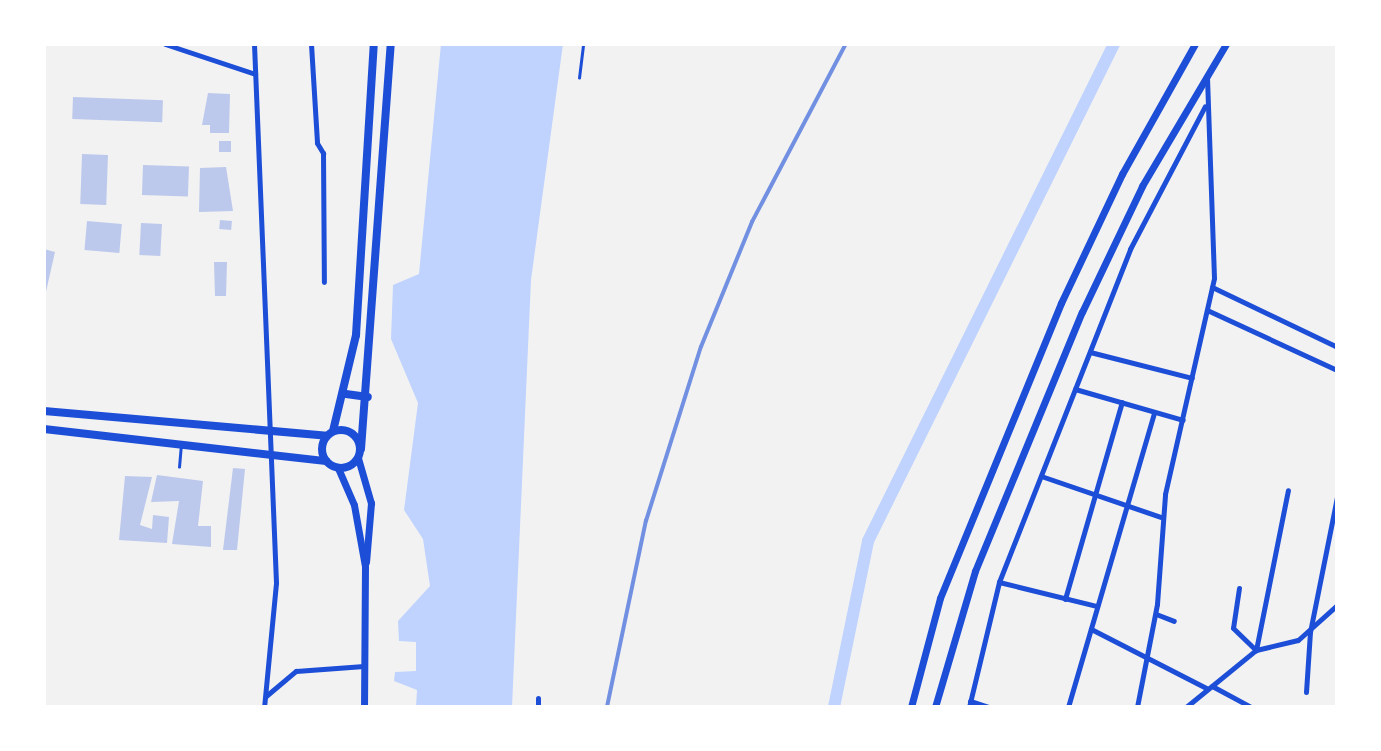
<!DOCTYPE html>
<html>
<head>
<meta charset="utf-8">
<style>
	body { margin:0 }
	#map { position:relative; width:1381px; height:751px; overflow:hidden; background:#f2f2f2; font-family:Quicksand,sans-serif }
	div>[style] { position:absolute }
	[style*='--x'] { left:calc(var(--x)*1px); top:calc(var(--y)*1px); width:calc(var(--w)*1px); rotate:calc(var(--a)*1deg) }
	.water>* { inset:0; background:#bfd3fe }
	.canal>* { height:12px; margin:-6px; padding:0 6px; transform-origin:6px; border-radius:6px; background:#bfd3fe }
	.building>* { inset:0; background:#bdc9ec; transform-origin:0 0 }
	.service>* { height:2.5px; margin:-1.25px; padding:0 1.25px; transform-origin:1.25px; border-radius:1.25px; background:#1d4ed8 }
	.minor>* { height:5px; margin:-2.5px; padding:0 2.5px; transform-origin:2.5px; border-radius:2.5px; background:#1d4ed8 }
	.secondary>* { height:7px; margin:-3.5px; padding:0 3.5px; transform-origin:3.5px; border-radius:3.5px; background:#1d4ed8 }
	.primary>* { height:8px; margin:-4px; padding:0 4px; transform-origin:4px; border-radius:4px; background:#1d4ed8 }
	.primary>.ring { margin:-4px; padding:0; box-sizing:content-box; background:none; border:8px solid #1d4ed8; border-radius:50% }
	.rail>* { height:3.5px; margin:-1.75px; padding:0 1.75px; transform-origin:1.75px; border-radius:1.75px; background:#7290e2 }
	span { translate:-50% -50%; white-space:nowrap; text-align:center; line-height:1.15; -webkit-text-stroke:7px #fff; paint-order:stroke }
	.frame { position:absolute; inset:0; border:46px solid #fff; pointer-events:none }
</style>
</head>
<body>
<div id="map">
	<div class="water">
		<i style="clip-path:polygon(441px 44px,563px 44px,531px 280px,512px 707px,416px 707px,417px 690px,394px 681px,395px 672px,416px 671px,416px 642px,399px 641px,398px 621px,430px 586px,423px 539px,404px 510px,418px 403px,391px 339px,393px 285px,419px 274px)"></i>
	</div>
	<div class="canal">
		<i style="--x:834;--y:707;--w:169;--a:-78.4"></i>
		<i style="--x:868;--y:541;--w:555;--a:-63.67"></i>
	</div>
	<div class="building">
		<i style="clip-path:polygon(208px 93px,230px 94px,229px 133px,210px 133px,210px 125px,202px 125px)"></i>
		<i style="left:73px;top:97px;width:90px;height:22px;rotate:2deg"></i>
		<i style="left:219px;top:141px;width:12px;height:11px"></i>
		<i style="left:82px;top:154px;width:26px;height:50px;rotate:2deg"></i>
		<i style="left:143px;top:165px;width:46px;height:30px;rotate:2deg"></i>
		<i style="clip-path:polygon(226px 167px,233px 211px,199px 212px,200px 168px)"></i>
		<i style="left:220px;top:220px;width:12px;height:9px;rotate:5deg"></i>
		<i style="left:87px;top:221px;width:35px;height:29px;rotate:5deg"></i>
		<i style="left:141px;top:223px;width:21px;height:32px;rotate:3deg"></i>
		<i style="clip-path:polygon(44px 249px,55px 252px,45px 296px,44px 296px)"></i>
		<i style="clip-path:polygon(214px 262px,227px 262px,226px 296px,215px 296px)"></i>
		<i style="clip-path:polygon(233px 468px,245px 469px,237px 550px,223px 550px)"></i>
		<i style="clip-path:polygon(157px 475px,203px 481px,198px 526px,211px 526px,211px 547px,172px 544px,179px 501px,151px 502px)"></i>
		<i style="clip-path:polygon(125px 476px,152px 477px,140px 525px,152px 529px,153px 515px,169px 517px,167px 543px,119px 540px)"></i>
	</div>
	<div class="service">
		<i style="--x:579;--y:78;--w:34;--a:-83"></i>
		<i style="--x:179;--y:467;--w:21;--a:-85"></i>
	</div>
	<div class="minor">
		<i style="--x:165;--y:44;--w:95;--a:18.4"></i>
		<i style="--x:254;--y:44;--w:539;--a:87.66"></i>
		<i style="--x:276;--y:583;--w:125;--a:95.5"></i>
		<i style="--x:311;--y:44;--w:99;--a:86.5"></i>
		<i style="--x:317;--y:143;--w:12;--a:59"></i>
		<i style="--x:323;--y:153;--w:129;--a:89.6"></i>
		<i style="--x:1212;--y:287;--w:139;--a:25.6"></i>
		<i style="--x:1207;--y:310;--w:143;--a:24.8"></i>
		<i style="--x:1090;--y:352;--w:105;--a:14.3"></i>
		<i style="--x:1075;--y:389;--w:112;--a:16"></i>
		<i style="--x:1041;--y:476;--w:127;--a:18.9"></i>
		<i style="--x:999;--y:582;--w:101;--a:13.8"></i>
		<i style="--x:1239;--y:588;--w:40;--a:98.5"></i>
		<i style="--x:1233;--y:628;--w:32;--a:44"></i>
		<i style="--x:1256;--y:650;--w:43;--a:-13.4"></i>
		<i style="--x:1298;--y:640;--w:52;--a:-41.9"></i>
		<i style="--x:1065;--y:599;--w:205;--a:-73.9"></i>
		<i style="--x:1156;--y:614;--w:19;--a:21"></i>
		<i style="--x:1091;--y:629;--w:131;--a:27.1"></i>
		<i style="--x:1212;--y:686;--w:44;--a:28.3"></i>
		<i style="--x:1306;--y:692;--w:60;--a:-86.2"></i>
		<i style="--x:1310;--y:632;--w:138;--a:-78.7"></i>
		<i style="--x:266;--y:696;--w:39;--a:-40"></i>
		<i style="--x:296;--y:671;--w:68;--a:-4.2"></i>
		<i style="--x:970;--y:701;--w:20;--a:18"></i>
		<i style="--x:538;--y:707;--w:9;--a:-90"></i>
		<i style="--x:969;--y:707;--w:129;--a:-76.5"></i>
		<i style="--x:999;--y:582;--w:358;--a:-68.5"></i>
		<i style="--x:1130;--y:249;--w:161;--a:-62.3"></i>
		<i style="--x:1068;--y:707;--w:307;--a:-73.7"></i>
		<i style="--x:1137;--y:707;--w:105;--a:-79"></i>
		<i style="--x:1157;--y:604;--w:110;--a:-85.8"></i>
		<i style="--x:1165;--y:494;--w:221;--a:-77.2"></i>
		<i style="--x:1214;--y:278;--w:200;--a:-92"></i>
		<i style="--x:1186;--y:707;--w:90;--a:-39.2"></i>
		<i style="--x:1256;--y:650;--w:163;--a:-78.7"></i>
	</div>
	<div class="secondary">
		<i style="--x:358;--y:458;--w:47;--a:73.9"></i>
		<i style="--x:371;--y:503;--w:59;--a:94.8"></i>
		<i style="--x:338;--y:468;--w:40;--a:66.6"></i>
		<i style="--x:354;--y:505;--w:62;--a:79.8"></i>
		<i style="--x:365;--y:566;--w:141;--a:90.4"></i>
		<i style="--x:911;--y:707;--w:113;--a:-75.1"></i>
		<i style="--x:940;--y:598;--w:319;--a:-67.7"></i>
		<i style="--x:1061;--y:303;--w:143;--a:-64.7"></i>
		<i style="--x:1122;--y:174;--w:149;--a:-60.7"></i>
		<i style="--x:935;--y:707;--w:142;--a:-73.6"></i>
		<i style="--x:975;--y:571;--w:280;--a:-67.6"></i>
		<i style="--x:1082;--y:312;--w:140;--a:-64.5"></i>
		<i style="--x:1142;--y:186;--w:165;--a:-59.4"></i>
	</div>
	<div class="primary">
		<i style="--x:346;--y:394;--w:22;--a:8"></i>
		<i style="--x:44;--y:411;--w:284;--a:5"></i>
		<i style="--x:44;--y:429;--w:284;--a:6.5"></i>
		<i class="ring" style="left:322px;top:430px;width:30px;height:30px"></i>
		<i style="--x:333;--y:431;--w:99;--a:-76.5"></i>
		<i style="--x:356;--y:335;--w:292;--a:-86.5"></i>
		<i style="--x:361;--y:449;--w:406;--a:-85.8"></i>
	</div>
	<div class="rail">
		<i style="--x:607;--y:707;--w:190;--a:-78.2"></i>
		<i style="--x:646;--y:521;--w:182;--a:-72.5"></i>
		<i style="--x:701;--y:347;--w:135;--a:-67.8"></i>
		<i style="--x:752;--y:222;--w:201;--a:-62.2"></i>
	</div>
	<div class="frame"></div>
</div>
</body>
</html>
